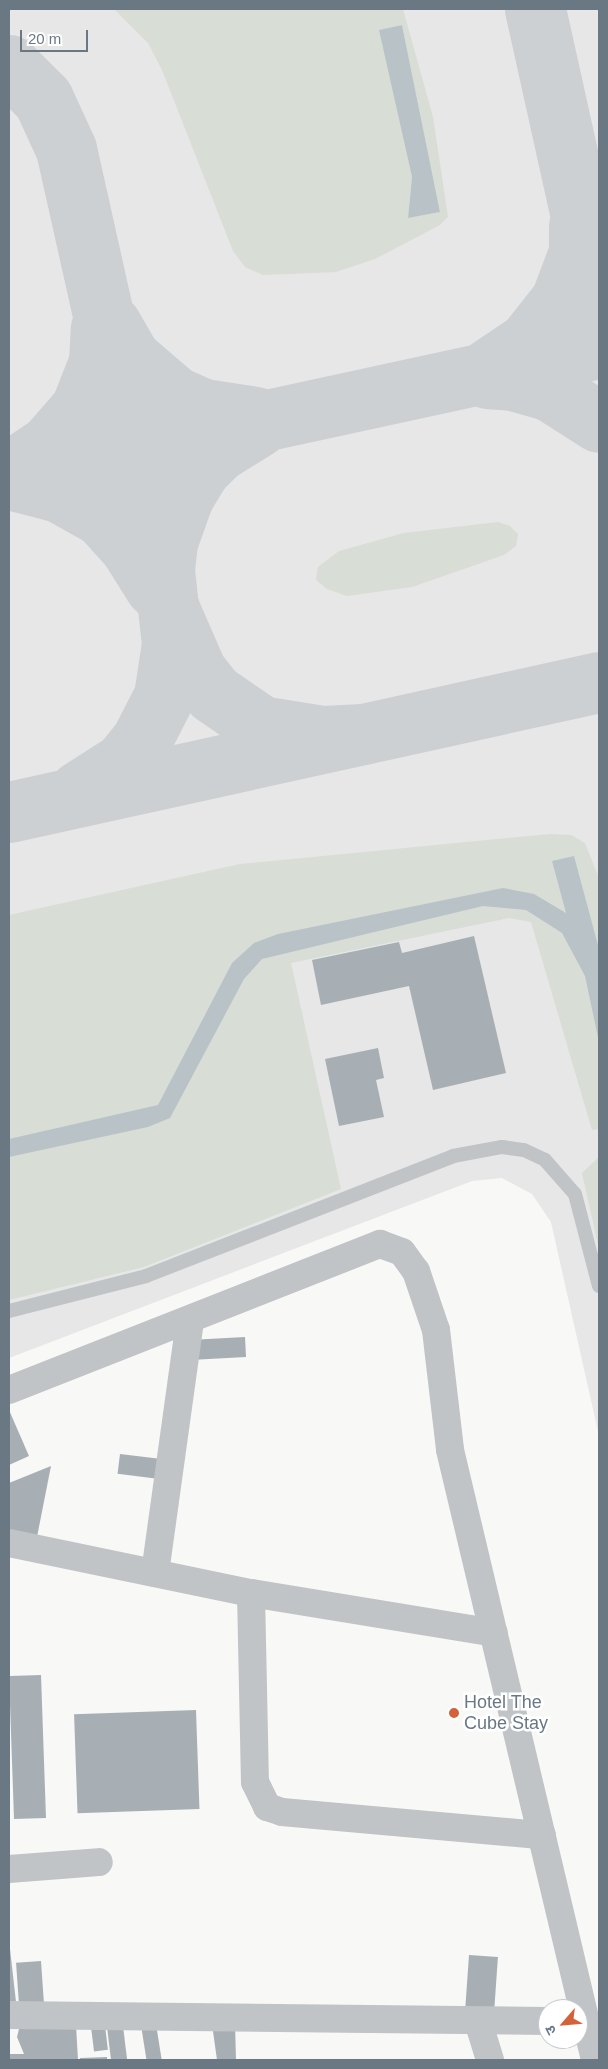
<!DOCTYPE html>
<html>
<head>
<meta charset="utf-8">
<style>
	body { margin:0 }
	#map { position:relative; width:608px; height:2069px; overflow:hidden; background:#f8f8f6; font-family:Helvetica,"Noto Sans Devanagari",sans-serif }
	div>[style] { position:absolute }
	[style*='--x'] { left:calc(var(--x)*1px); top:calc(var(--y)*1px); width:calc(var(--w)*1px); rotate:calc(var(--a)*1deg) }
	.built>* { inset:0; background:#e6e7e6 }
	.green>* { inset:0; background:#d8ddd6 }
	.water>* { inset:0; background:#b9c3c7 }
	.taxiway>* { height:61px; margin:-30.5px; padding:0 30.5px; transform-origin:30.5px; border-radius:30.5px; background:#cdd0d2 }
	.building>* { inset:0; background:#a8afb4; transform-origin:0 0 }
	.service>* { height:14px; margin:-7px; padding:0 7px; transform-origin:7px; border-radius:7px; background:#c0c4c7 }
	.minor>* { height:28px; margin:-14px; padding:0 14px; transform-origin:14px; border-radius:14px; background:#c0c4c7 }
	.tertiary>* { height:28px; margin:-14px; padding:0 14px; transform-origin:14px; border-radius:14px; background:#c0c4c7 }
	.dots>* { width:14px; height:14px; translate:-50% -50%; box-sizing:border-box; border:2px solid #fff; border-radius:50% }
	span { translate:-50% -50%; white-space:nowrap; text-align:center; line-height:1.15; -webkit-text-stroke:5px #fff; paint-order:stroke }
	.poi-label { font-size:18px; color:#6a7884 }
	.left { translate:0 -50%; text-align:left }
	.frame { position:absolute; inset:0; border:10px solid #6a7884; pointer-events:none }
	.north { position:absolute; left:538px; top:1999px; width:50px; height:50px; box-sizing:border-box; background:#fff; border:1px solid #c3c9ce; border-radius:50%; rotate:243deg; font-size:14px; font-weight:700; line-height:20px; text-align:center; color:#6a7884 }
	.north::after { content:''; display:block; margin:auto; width:18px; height:22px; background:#d4613a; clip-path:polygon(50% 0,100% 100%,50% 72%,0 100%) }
	.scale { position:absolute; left:20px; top:30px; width:68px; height:22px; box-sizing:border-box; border:2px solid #6a7884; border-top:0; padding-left:6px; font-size:15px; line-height:18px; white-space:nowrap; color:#6a7884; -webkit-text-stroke:4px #fff; paint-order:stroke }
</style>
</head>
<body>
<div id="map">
	<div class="built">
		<i style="clip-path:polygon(9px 9px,599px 9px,599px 1436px,551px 1222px,532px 1194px,502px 1178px,472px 1181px,9px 1358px)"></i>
	</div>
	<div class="green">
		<i style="clip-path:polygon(evenodd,114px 9px,403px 9px,433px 117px,448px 217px,440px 225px,375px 259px,336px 272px,263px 275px,245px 267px,233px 251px,162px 70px,148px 43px,114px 9px,402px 25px,440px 212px,408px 218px,412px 177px,380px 30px,402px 25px)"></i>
		<i style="clip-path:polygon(498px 522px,510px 526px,518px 534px,516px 546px,504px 555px,412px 587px,347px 596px,327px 589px,316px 580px,318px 567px,339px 551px,404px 533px)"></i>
		<i style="clip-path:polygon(550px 834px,571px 835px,585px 843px,599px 878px,599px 1129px,592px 1130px,531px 922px,509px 918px,291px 963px,341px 1189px,144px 1267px,9px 1300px,9px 915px,240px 864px)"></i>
		<i style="clip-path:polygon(599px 1157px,599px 1249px,582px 1173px)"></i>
	</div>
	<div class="water">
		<i style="clip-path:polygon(402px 25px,440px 212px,408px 218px,412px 177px,379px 30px)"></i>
		<i style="clip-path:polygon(574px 856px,599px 949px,599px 1042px,585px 976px,562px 933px,526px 910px,483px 906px,262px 959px,244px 979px,170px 1118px,148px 1127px,9px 1157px,9px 1139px,158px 1105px,232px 963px,254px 943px,278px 934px,503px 888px,534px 894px,566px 913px,552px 861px)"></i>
	</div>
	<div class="taxiway">
		<i style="--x:535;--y:9;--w:295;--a:77.5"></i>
		<i style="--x:9;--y:65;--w:48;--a:45"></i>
		<i style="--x:43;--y:99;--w:55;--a:65.3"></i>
		<i style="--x:66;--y:149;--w:471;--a:77.4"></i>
		<i style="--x:169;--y:609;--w:68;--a:66.5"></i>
		<i style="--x:196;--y:671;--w:28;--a:52"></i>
		<i style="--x:213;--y:693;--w:58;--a:34.5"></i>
		<i style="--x:261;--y:726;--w:63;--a:9.2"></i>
		<i style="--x:323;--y:736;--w:40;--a:-2.9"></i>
		<i style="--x:111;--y:325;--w:38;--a:60"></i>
		<i style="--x:130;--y:358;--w:58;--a:40.8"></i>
		<i style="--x:174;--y:396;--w:32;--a:24"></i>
		<i style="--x:203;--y:409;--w:54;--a:8.6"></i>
		<i style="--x:488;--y:369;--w:48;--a:-34"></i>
		<i style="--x:528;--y:342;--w:53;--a:-51.8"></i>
		<i style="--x:561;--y:300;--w:51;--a:-69.4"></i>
		<i style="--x:579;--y:252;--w:26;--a:-90"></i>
		<i style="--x:487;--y:378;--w:26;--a:4"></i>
		<i style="--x:513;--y:380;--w:37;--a:16"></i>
		<i style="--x:549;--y:390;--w:59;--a:32.6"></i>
		<i style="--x:9;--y:472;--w:48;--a:-34"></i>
		<i style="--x:49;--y:445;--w:49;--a:-49.1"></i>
		<i style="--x:81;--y:408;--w:49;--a:-68.6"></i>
		<i style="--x:99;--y:362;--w:34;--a:-87"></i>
		<i style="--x:9;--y:476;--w:604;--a:-12.24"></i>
		<i style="--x:9;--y:479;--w:52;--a:14.6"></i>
		<i style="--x:59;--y:492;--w:49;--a:29.2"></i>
		<i style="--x:102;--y:516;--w:42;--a:47.9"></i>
		<i style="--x:130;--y:547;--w:47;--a:58"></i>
		<i style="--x:79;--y:791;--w:52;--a:-32.5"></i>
		<i style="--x:123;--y:763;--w:28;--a:-51"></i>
		<i style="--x:141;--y:741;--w:51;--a:-62.9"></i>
		<i style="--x:164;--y:696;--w:53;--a:-81.3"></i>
		<i style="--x:172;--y:644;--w:74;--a:-96.2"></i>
		<i style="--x:164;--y:570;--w:28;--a:-84"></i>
		<i style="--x:167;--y:542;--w:48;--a:-70.4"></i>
		<i style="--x:183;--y:497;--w:31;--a:-59"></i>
		<i style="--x:199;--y:470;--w:27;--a:-45"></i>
		<i style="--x:218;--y:451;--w:46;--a:-31.6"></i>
		<i style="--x:9;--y:812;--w:604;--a:-12.43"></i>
	</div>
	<div class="building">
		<i style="clip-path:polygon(474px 936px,506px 1073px,433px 1090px,409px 986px,321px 1005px,312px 960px,399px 942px,402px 953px)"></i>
		<i style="clip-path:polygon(378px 1048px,384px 1078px,376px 1080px,384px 1117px,339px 1126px,325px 1059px)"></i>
		<i style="left:245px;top:1337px;width:20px;height:51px;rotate:87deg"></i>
		<i style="clip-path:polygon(9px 1410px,29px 1456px,9px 1465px)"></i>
		<i style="left:120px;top:1454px;width:46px;height:20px;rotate:7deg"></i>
		<i style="clip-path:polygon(51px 1466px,36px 1542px,9px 1536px,9px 1483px)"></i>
		<i style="left:41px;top:1675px;width:143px;height:32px;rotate:88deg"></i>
		<i style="left:196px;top:1710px;width:99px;height:122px;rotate:88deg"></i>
		<i style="clip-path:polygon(9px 1940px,16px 2002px,9px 2003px)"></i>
		<i style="left:469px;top:1955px;width:29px;height:58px;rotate:4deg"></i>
		<i style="left:41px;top:1961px;width:45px;height:25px;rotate:86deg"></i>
		<i style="clip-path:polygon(235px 2023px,236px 2060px,217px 2060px,212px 2024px)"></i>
		<i style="clip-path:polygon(34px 2024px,76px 2025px,78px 2060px,9px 2060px,9px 2054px,24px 2054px,17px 2037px,19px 2029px)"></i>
		<i style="left:156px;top:2024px;width:36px;height:15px;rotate:81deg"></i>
		<i style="left:105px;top:2026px;width:24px;height:14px;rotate:83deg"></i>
		<i style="left:123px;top:2026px;width:34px;height:16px;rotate:83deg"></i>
		<i style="clip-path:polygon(107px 2057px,107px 2060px,80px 2060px,80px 2058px)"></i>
	</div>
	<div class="service">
		<i style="--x:9;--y:1311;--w:141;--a:-14.3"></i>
		<i style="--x:146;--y:1276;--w:330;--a:-21.3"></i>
		<i style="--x:453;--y:1156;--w:50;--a:-10.4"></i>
		<i style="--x:502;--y:1147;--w:22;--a:8"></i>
		<i style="--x:524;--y:1150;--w:23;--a:25"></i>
		<i style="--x:545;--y:1160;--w:45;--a:48.6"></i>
		<i style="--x:575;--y:1194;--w:95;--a:75.4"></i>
	</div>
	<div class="minor">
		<i style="--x:9;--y:1543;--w:247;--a:11.7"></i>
		<i style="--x:251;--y:1593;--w:246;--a:9.3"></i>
		<i style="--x:155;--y:1573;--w:255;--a:-82.1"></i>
		<i style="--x:251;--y:1593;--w:189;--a:88.8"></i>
		<i style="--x:255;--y:1782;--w:28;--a:64"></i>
		<i style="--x:267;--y:1807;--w:16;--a:18"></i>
		<i style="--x:282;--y:1812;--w:261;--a:5.1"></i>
		<i style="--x:9;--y:1869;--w:90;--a:-4.4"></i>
		<i style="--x:9;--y:2015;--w:539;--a:0.64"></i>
		<i style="--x:478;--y:2021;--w:41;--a:72.9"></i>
	</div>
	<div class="tertiary">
		<i style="--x:9;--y:1390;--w:399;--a:-21.5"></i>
		<i style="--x:380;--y:1244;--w:23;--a:20"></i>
		<i style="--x:402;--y:1252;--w:24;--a:54"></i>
		<i style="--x:416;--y:1271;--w:62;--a:71.3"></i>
		<i style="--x:436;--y:1330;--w:121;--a:83.3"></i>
		<i style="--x:450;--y:1450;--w:627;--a:76.63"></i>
	</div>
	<div class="dots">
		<i style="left:454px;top:1713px;background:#d4613a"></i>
	</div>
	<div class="poi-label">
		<span class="left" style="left:464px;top:1713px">Hotel The<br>Cube Stay</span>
	</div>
	<div class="frame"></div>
	<div class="north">उ</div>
	<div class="scale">20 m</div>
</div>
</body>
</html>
